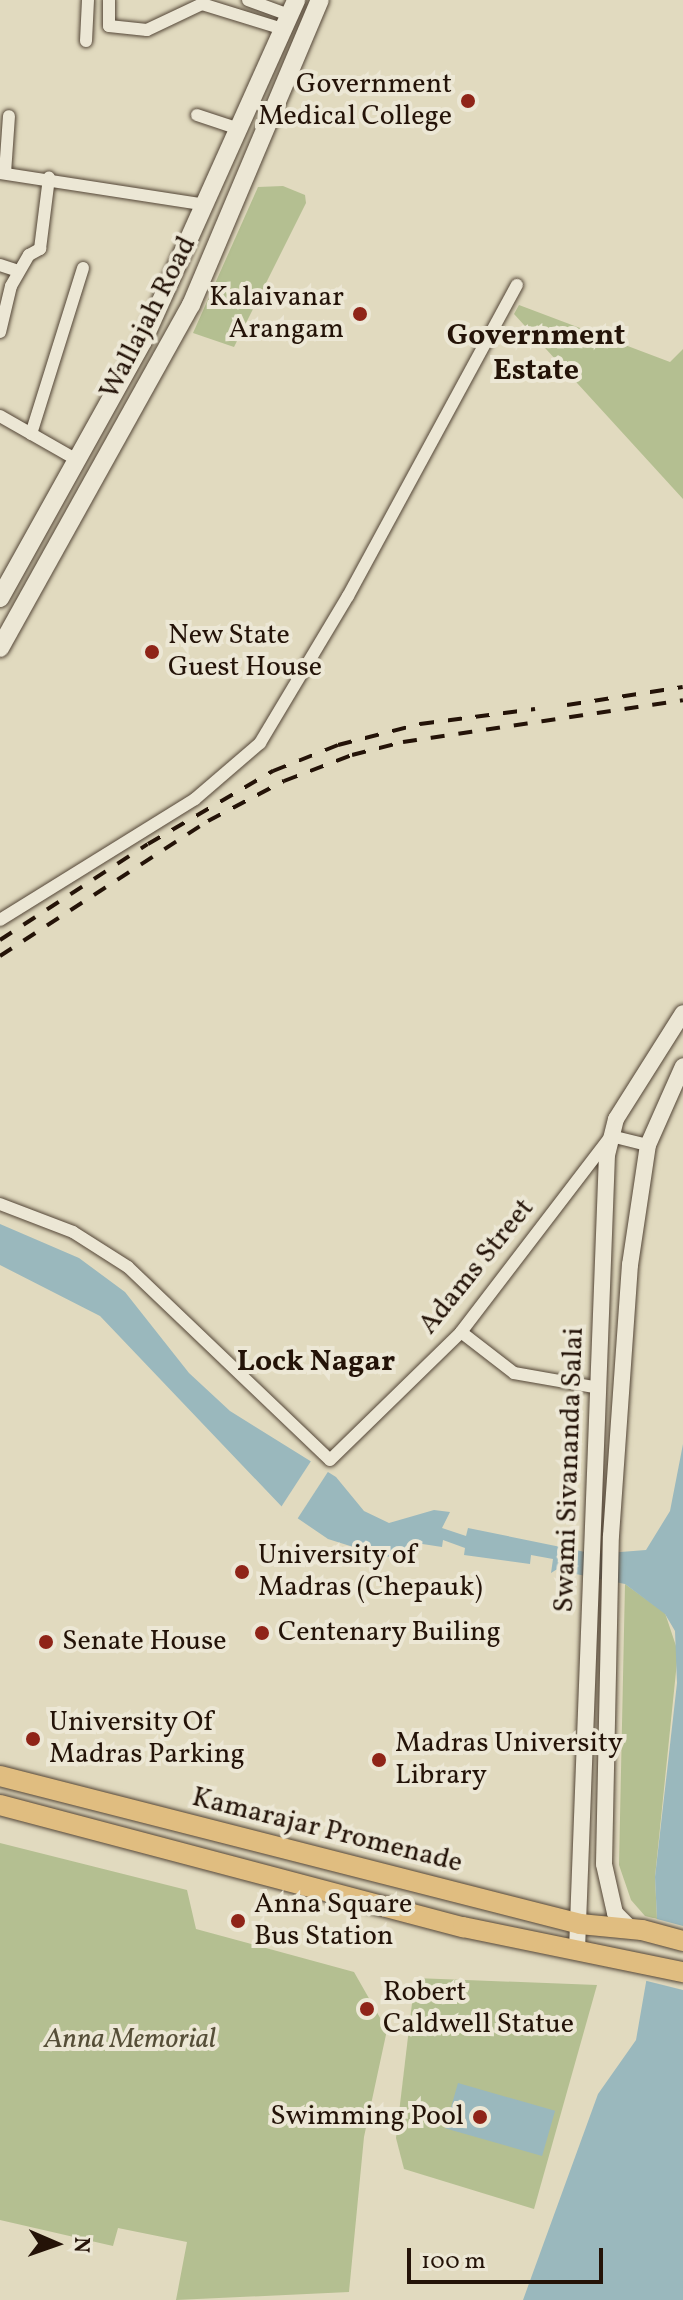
<!DOCTYPE html>
<html>
<head>
<meta charset="utf-8">
<style>
	body { margin:0 }
	#map { position:relative; width:683px; height:2300px; overflow:hidden; background:#e1dabf; font-family:Vollkorn,serif }
	div>[style] { position:absolute }
	[style*='--x'] { left:calc(var(--x)*1px); top:calc(var(--y)*1px); width:calc(var(--w)*1px); rotate:calc(var(--a)*1deg) }
	.green>* { inset:0; background:#b4bf91 }
	.water>* { inset:0; background:#9ab8bd; transform-origin:0 0 }
	.pier>* { inset:0; background:#e1dabf; transform-origin:0 0 }
	.roads { filter:drop-shadow(0 0 2px #534536) drop-shadow(0 0 2px #534536) }
	.minor>* { height:12px; margin:-6px; padding:0 6px; transform-origin:6px; border-radius:6px; background:#ece7d5 }
	.tertiary>* { height:16px; margin:-8px; padding:0 8px; transform-origin:8px; border-radius:8px; background:#ece7d5 }
	.secondary>* { height:18px; margin:-9px; padding:0 9px; transform-origin:9px; border-radius:9px; background:#ece7d5 }
	.primary>* { height:20px; margin:-10px; padding:0 10px; transform-origin:10px; border-radius:10px; background:#e0bd80 }
	.rail>* { height:4px; margin-top:-2px; transform-origin:0; background:repeating-linear-gradient(90deg,#241308 0 14px,transparent 0 28px) }
	.dots>* { width:22px; height:22px; translate:-50% -50%; box-sizing:border-box; border:4px solid #ece7d5; border-radius:50% }
	span { translate:-50% -50%; white-space:nowrap; text-align:center; line-height:1.15; -webkit-text-stroke:8px #ece7d5; paint-order:stroke }
	.poi-label { font-size:28px; color:#241308 }
	.right { translate:-100% -50%; text-align:right }
	.left { translate:0 -50%; text-align:left }
	.street-label { font-size:28px; color:#241308 }
	.park-label { font-size:28px; color:#564f38; font-style:italic }
	.neighbourhood-label { font-size:30px; color:#241308; font-weight:700 }
	.north { position:absolute; left:16px; top:2204px; width:80px; height:80px; -webkit-text-stroke:6px #ece7d5; paint-order:stroke; rotate:92deg; font-size:22px; font-weight:700; line-height:32px; text-align:center; color:#241308 }
	.north::after { content:''; display:block; margin:auto; width:28px; height:36px; background:#241308; clip-path:polygon(50% 0,100% 100%,50% 72%,0 100%) }
	.scale { position:absolute; left:407px; top:2248px; width:196px; height:36px; box-sizing:border-box; border:4px solid #241308; border-top:0; padding-left:10px; font-size:24px; line-height:28px; white-space:nowrap; color:#241308; -webkit-text-stroke:6px #ece7d5; paint-order:stroke }
</style>
</head>
<body>
<div id="map">
	<div class="green">
		<i style="clip-path:polygon(283px 186px,305px 195px,306px 203px,234px 347px,193px 333px,258px 187px)"></i>
		<i style="clip-path:polygon(519px 305px,670px 362px,683px 349px,683px 499px,514px 314px)"></i>
		<i style="clip-path:polygon(625px 1584px,665px 1613px,678px 1652px,655px 1877px,657px 1919px,645px 1916px,631px 1900px,619px 1865px)"></i>
		<i style="clip-path:polygon(0 1843px,187px 1890px,196px 1929px,354px 1972px,387px 2030px,364px 2137px,349px 2292px,176px 2300px,187px 2242px,118px 2228px,113px 2246px,0 2220px)"></i>
		<i style="clip-path:polygon(415px 1978px,597px 1985px,534px 2209px,404px 2169px,396px 2138px)"></i>
	</div>
	<div class="water">
		<i style="clip-path:polygon(0 1224px,79px 1258px,125px 1292px,189px 1373px,230px 1411px,336px 1477px,364px 1511px,389px 1523px,434px 1510px,450px 1512px,442px 1528px,466px 1536px,468px 1528px,595px 1554px,646px 1550px,670px 1511px,683px 1444px,683px 2300px,523px 2300px,598px 2094px,636px 2040px,657px 1919px,655px 1877px,677px 1683px,675px 1631px,665px 1614px,625px 1584px,571px 1573px,562px 1566px,551px 1573px,553px 1559px,531px 1555px,530px 1564px,464px 1555px,465px 1548px,443px 1540px,442px 1547px,416px 1543px,408px 1556px,385px 1557px,328px 1539px,284px 1509px,100px 1316px,0 1265px)"></i>
		<i style="left:458px;top:2083px;width:101px;height:47px;rotate:16deg"></i>
	</div>
	<div class="pier">
		<i style="left:313px;top:1458px;width:20px;height:60px;rotate:33deg"></i>
		<i style="clip-path:polygon(653px 1918px,683px 1926px,683px 1990px,643px 1980px)"></i>
	</div>
	<div class="roads">
		<div class="minor">
			<i style="--x:109;--y:0;--w:26;--a:90"></i>
			<i style="--x:109;--y:26;--w:38;--a:6"></i>
			<i style="--x:147;--y:30;--w:61;--a:-25.3"></i>
			<i style="--x:202;--y:4;--w:85;--a:17.2"></i>
			<i style="--x:248;--y:0;--w:44;--a:20.1"></i>
			<i style="--x:86;--y:41;--w:41;--a:-87.2"></i>
			<i style="--x:197;--y:115;--w:44;--a:18.4"></i>
			<i style="--x:0;--y:173;--w:209;--a:8.8"></i>
			<i style="--x:5;--y:173;--w:57;--a:-86"></i>
			<i style="--x:0;--y:265;--w:20;--a:18"></i>
			<i style="--x:0;--y:332;--w:47;--a:-76.6"></i>
			<i style="--x:11;--y:286;--w:36;--a:-60"></i>
			<i style="--x:29;--y:255;--w:13;--a:-29"></i>
			<i style="--x:40;--y:249;--w:72;--a:-82.8"></i>
			<i style="--x:0;--y:416;--w:89;--a:29.7"></i>
			<i style="--x:31;--y:434;--w:174;--a:-72.6"></i>
			<i style="--x:0;--y:920;--w:229;--a:-31.8"></i>
			<i style="--x:195;--y:799;--w:86;--a:-40.7"></i>
			<i style="--x:260;--y:743;--w:171;--a:-59.1"></i>
			<i style="--x:348;--y:596;--w:354;--a:-61.5"></i>
			<i style="--x:0;--y:1204;--w:78;--a:21"></i>
			<i style="--x:73;--y:1232;--w:65;--a:32.5"></i>
			<i style="--x:128;--y:1267;--w:279;--a:43.7"></i>
			<i style="--x:330;--y:1460;--w:183;--a:-44.3"></i>
			<i style="--x:461;--y:1332;--w:247;--a:-52.6"></i>
			<i style="--x:611;--y:1136;--w:38;--a:14"></i>
			<i style="--x:461;--y:1332;--w:67;--a:37.7"></i>
			<i style="--x:514;--y:1373;--w:86;--a:10"></i>
		</div>
		<div class="tertiary">
			<i style="--x:630;--y:1928;--w:21;--a:-135"></i>
			<i style="--x:615;--y:1913;--w:50;--a:-102.7"></i>
			<i style="--x:604;--y:1864;--w:328;--a:-88.8"></i>
			<i style="--x:611;--y:1536;--w:272;--a:-86"></i>
			<i style="--x:630;--y:1265;--w:121;--a:-81.5"></i>
			<i style="--x:648;--y:1145;--w:86;--a:-66.1"></i>
			<i style="--x:577;--y:1950;--w:796;--a:-87.84"></i>
			<i style="--x:607;--y:1155;--w:37;--a:-76"></i>
			<i style="--x:616;--y:1119;--w:125;--a:-57.7"></i>
		</div>
		<div class="secondary">
			<i style="--x:0;--y:598;--w:294;--a:-60.9"></i>
			<i style="--x:143;--y:341;--w:374;--a:-65.8"></i>
			<i style="--x:0;--y:648;--w:393;--a:-60.9"></i>
			<i style="--x:191;--y:305;--w:331;--a:-67.1"></i>
		</div>
		<div class="primary">
			<i style="--x:0;--y:1776;--w:599;--a:14.31"></i>
			<i style="--x:580;--y:1924;--w:62;--a:5.5"></i>
			<i style="--x:642;--y:1930;--w:42;--a:15"></i>
			<i style="--x:0;--y:1805;--w:479;--a:14.8"></i>
			<i style="--x:463;--y:1927;--w:225;--a:11.6"></i>
		</div>
	</div>
	<div class="rail">
		<i style="--x:567;--y:705;--w:117;--a:-8.8"></i>
		<i style="--x:0;--y:940;--w:176;--a:-33"></i>
		<i style="--x:148;--y:844;--w:145;--a:-30.3"></i>
		<i style="--x:273;--y:771;--w:70;--a:-21.8"></i>
		<i style="--x:338;--y:745;--w:85;--a:-14.4"></i>
		<i style="--x:420;--y:724;--w:116;--a:-7.4"></i>
		<i style="--x:0;--y:956;--w:248;--a:-33"></i>
		<i style="--x:208;--y:821;--w:86;--a:-27.8"></i>
		<i style="--x:284;--y:781;--w:73;--a:-20.9"></i>
		<i style="--x:352;--y:755;--w:53;--a:-14.3"></i>
		<i style="--x:403;--y:742;--w:283;--a:-8.5"></i>
	</div>
	<div class="dots">
		<i style="left:468px;top:101px;background:#8f2418"></i>
		<i style="left:360px;top:314px;background:#8f2418"></i>
		<i style="left:152px;top:652px;background:#8f2418"></i>
		<i style="left:242px;top:1572px;background:#8f2418"></i>
		<i style="left:262px;top:1633px;background:#8f2418"></i>
		<i style="left:46px;top:1642px;background:#8f2418"></i>
		<i style="left:33px;top:1739px;background:#8f2418"></i>
		<i style="left:379px;top:1760px;background:#8f2418"></i>
		<i style="left:238px;top:1921px;background:#8f2418"></i>
		<i style="left:367px;top:2009px;background:#8f2418"></i>
		<i style="left:480px;top:2117px;background:#8f2418"></i>
	</div>
	<div class="poi-label">
		<span class="right" style="left:452px;top:101px">Government<br>Medical College</span>
		<span class="right" style="left:344px;top:314px">Kalaivanar<br>Arangam</span>
		<span class="left" style="left:168px;top:652px">New State<br>Guest House</span>
		<span class="left" style="left:258px;top:1572px">University of<br>Madras (Chepauk)</span>
		<span class="left" style="left:278px;top:1633px">Centenary Builing</span>
		<span class="left" style="left:62px;top:1642px">Senate House</span>
		<span class="left" style="left:49px;top:1739px">University Of<br>Madras Parking</span>
		<span class="left" style="left:395px;top:1760px">Madras University<br>Library</span>
		<span class="left" style="left:254px;top:1921px">Anna Square<br>Bus Station</span>
		<span class="left" style="left:383px;top:2009px">Robert<br>Caldwell Statue</span>
		<span class="right" style="left:464px;top:2117px">Swimming Pool</span>
	</div>
	<div class="street-label">
		<span style="left:149px;top:318px;rotate:-63deg">Wallajah Road</span>
		<span style="left:477px;top:1267px;rotate:-51deg">Adams Street</span>
		<span style="left:570px;top:1470px;rotate:-88deg">Swami Sivananda Salai</span>
		<span style="left:327px;top:1831px;rotate:14deg">Kamarajar Promenade</span>
	</div>
	<div class="park-label">
		<span style="left:130px;top:2040px">Anna Memorial</span>
	</div>
	<div class="neighbourhood-label">
		<span style="left:536px;top:353px">Government<br>Estate</span>
		<span style="left:316px;top:1362px">Lock Nagar</span>
	</div>
	<div class="north">N</div>
	<div class="scale">100 m</div>
</div>
</body>
</html>
